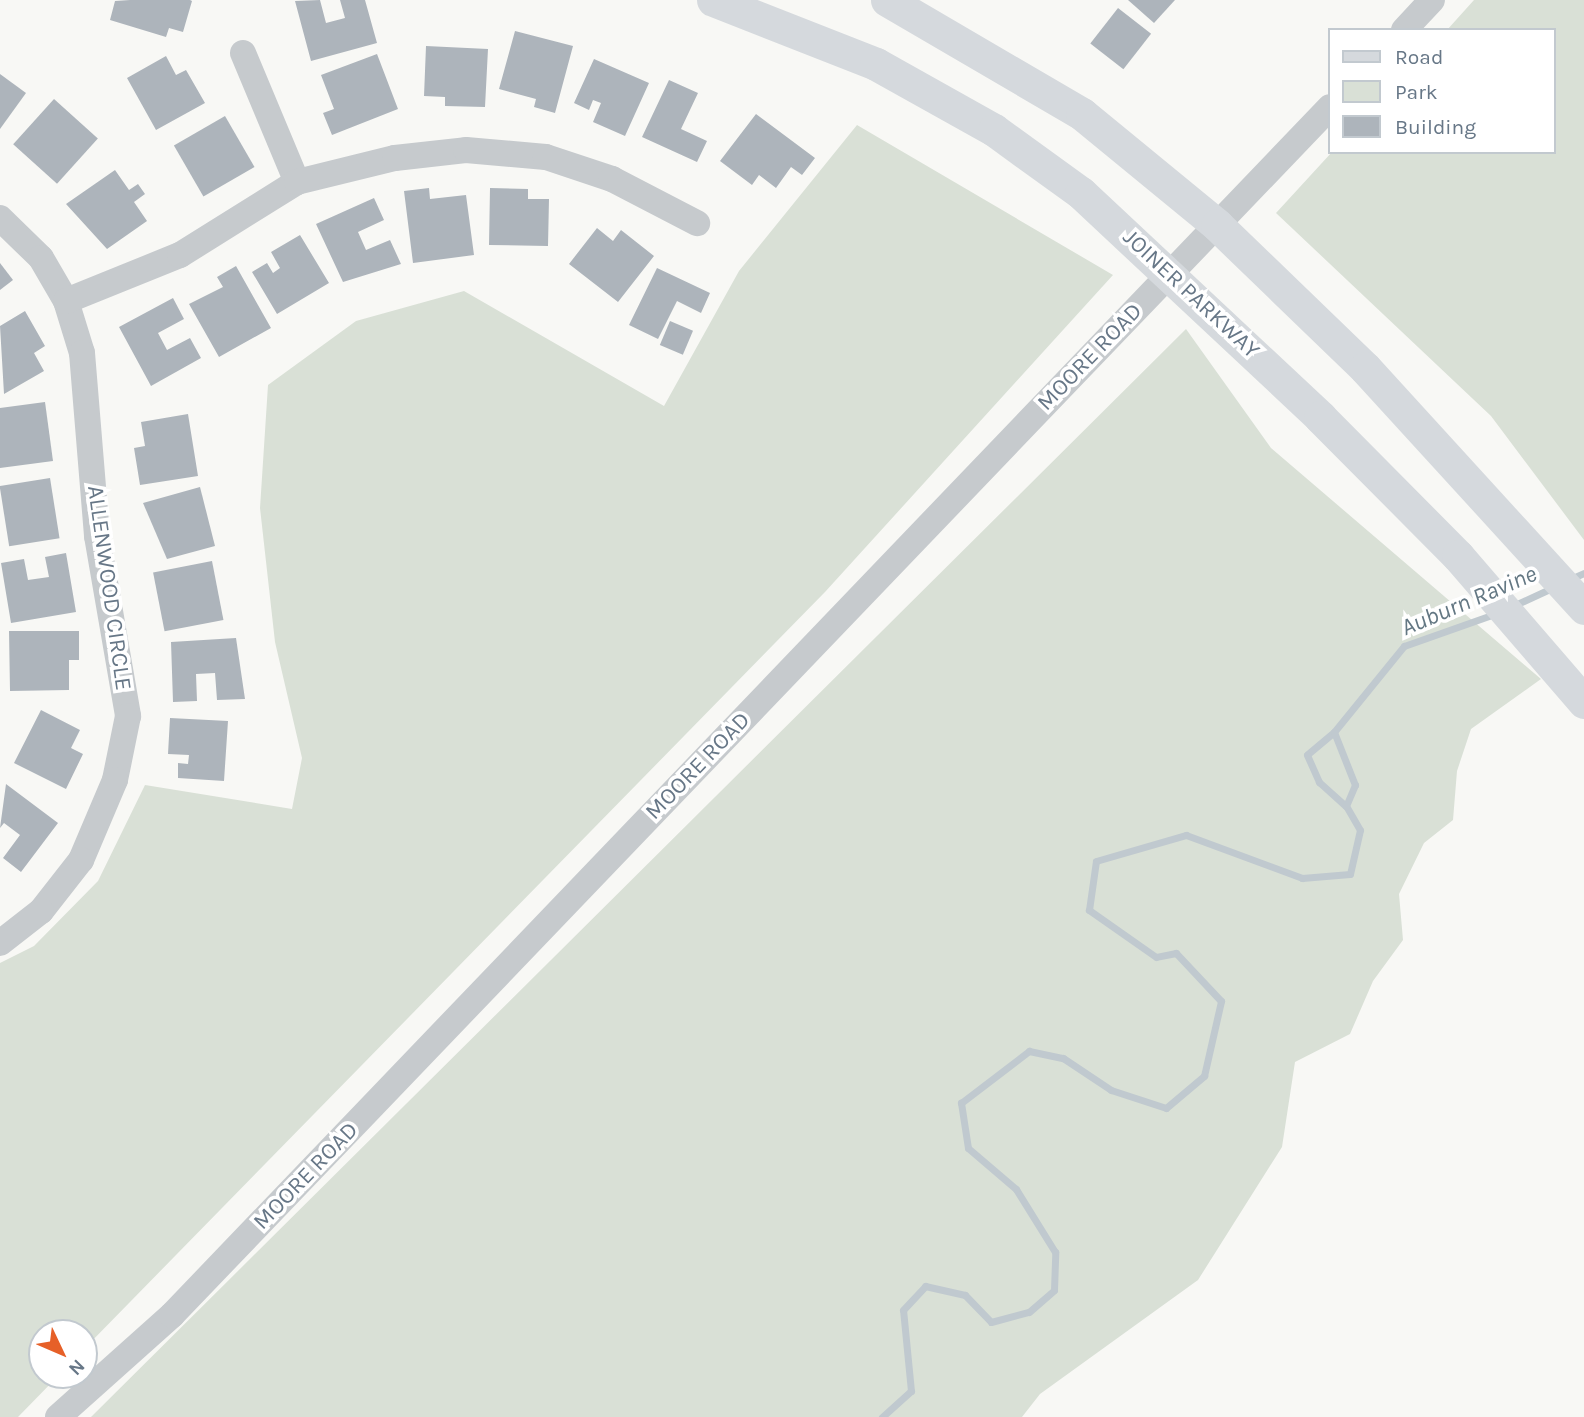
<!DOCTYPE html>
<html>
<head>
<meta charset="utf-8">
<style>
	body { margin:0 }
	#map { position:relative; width:1584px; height:1417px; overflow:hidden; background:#f8f8f5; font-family:Karla,sans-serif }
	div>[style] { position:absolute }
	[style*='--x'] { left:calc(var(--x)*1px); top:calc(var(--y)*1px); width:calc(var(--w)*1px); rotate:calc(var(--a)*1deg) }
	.green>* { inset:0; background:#d9e0d6 }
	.stream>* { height:7px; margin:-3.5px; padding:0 3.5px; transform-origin:3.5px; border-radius:3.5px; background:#c0c9cf }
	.building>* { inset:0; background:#adb4bb; transform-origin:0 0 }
	.minor>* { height:26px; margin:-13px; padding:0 13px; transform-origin:13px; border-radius:13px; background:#c6cacd }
	.major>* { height:33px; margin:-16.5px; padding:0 16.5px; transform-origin:16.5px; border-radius:16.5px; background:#d5d9dd }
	span { translate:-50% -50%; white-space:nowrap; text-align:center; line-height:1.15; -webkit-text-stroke:7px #fff; paint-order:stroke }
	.street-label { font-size:23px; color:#677787 }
	.water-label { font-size:24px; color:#637783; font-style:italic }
	.legend { position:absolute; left:1328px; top:28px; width:228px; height:126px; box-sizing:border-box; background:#fff; border:2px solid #c2c9cf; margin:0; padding:9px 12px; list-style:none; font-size:21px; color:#677787 }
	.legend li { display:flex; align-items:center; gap:14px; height:35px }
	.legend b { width:35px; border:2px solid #c2c9cf }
	.north { position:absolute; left:28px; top:1319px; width:70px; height:70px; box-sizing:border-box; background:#fff; border:2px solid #c2c9cf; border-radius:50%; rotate:134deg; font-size:19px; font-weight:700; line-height:28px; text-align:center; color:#677787 }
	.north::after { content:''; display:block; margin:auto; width:24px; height:32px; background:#e66028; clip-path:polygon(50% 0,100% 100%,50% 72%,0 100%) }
</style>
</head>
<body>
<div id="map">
	<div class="green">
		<i style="clip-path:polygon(1474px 0,1584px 0,1584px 540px,1491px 416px,1276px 213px,1332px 152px,1554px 152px,1554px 30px,1447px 30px)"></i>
		<i style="clip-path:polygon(857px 125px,1113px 275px,825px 592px,84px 1349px,84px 1333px,42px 1333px,42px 1375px,59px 1375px,18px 1417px,0 1417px,0 963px,34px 946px,98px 881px,145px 785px,292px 809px,302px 758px,275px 642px,260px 508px,268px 385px,356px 321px,464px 291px,664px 406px,739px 271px)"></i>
		<i style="clip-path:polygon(1186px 329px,1271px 448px,1541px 679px,1471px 729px,1457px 771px,1453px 820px,1424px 843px,1399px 894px,1403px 940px,1373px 981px,1350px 1034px,1295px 1062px,1282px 1147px,1198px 1280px,1040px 1394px,1022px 1417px,91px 1417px)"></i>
	</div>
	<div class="stream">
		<i style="--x:1568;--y:580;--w:17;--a:-24"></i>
		<i style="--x:1515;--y:605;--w:43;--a:-24.8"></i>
		<i style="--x:1334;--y:732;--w:35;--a:140"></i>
		<i style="--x:1307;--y:755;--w:30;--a:66"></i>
		<i style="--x:1319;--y:782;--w:36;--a:42"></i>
		<i style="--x:882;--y:1417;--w:39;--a:-42"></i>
		<i style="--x:911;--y:1391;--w:81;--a:-95.6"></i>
		<i style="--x:903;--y:1310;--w:33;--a:-47"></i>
		<i style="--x:925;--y:1286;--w:41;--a:12.7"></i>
		<i style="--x:965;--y:1295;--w:37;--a:46"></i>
		<i style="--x:991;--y:1322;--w:39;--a:-15"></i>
		<i style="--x:1029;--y:1312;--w:33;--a:-41"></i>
		<i style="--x:1054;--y:1290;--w:38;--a:-88"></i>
		<i style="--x:1055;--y:1252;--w:74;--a:-121.8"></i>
		<i style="--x:1016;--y:1189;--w:63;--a:-139.5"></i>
		<i style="--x:968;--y:1148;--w:46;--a:-98.8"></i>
		<i style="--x:961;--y:1103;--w:86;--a:-37.4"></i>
		<i style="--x:1029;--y:1051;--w:35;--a:12"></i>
		<i style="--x:1063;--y:1058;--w:58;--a:33.7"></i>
		<i style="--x:1111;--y:1090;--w:58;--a:18.1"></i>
		<i style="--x:1166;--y:1108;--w:50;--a:-40.1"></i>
		<i style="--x:1204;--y:1076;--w:77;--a:-77.2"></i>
		<i style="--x:1221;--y:1001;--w:66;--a:-133.2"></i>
		<i style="--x:1176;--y:953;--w:20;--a:169"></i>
		<i style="--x:1156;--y:957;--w:82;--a:-145"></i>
		<i style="--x:1089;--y:910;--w:49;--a:-81.9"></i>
		<i style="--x:1096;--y:861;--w:94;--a:-16.1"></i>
		<i style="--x:1186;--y:835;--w:124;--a:20.3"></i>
		<i style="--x:1302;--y:878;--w:48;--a:-4.8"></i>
		<i style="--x:1350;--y:874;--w:45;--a:-77.2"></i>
		<i style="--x:1360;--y:830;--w:28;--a:-120"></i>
		<i style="--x:1346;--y:806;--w:23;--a:-67"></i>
		<i style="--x:1355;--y:785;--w:57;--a:-111.6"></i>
		<i style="--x:1334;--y:732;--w:111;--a:-50.9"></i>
		<i style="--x:1404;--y:646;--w:99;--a:-19.5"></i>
	</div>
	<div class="building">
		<i style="clip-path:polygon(130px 0,190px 0,192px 1px,183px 32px,169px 28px,166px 37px,110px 20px,115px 1px)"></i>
		<i style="clip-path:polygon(320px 0,326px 23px,345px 18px,340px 0,365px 0,377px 43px,311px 61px,295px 1px)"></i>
		<i style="clip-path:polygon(1128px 0,1175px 0,1154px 23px)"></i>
		<i style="left:1118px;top:8px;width:42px;height:45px;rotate:38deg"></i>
		<i style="clip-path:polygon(515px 31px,573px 46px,555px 113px,534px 107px,536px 99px,499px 89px)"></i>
		<i style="clip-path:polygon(426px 46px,488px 49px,485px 107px,445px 106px,445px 97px,424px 96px)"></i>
		<i style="clip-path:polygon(377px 54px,398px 109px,332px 135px,323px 113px,334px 109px,321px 75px)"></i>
		<i style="clip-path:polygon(166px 56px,176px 75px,186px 70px,205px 103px,156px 130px,127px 78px)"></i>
		<i style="clip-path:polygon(594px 59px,649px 83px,625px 136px,593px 122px,601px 103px,593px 100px,589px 110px,574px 103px)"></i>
		<i style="clip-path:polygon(0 74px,26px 93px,0 129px)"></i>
		<i style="clip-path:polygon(669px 80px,698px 93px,681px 129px,707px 141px,697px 162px,642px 137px)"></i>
		<i style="left:54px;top:99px;width:59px;height:61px;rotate:42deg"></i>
		<i style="clip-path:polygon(756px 114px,815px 158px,802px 175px,791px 167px,776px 188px,759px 175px,752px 185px,720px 161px)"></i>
		<i style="left:225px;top:116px;width:59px;height:59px;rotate:60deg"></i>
		<i style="clip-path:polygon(115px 170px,129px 190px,138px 184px,145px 194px,134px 202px,147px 221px,107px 249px,66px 204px)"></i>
		<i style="clip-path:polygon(429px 188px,430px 199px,466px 195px,474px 255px,413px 263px,404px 191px)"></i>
		<i style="clip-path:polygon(490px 188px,528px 189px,528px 199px,549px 199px,548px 246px,489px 245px)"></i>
		<i style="clip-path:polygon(374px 198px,384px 220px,358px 232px,366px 250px,390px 240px,401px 264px,343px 282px,316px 224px)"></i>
		<i style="clip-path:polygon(597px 228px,613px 241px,621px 230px,654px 256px,618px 302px,569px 264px)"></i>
		<i style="clip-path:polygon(300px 235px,329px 283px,277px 314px,252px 272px,267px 263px,273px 273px,280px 268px,271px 252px)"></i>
		<i style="clip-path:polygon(0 263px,13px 280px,0 290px)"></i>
		<i style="clip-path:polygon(236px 266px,271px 328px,219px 357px,189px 304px,223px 287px,217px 277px)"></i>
		<i style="clip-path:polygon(657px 268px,710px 293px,701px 313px,677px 301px,658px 339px,629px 325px)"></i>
		<i style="clip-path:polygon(173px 298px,184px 319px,158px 333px,167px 350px,190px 338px,201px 358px,151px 386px,119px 327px)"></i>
		<i style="clip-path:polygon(25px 311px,45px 346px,34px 353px,44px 371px,4px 394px,0 326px)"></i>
		<i style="left:670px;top:321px;width:25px;height:26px;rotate:23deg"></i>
		<i style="clip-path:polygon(45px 402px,53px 461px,0 468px,0 408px)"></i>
		<i style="clip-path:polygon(188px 414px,198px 476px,140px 485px,134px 448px,145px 446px,141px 422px)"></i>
		<i style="left:50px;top:478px;width:61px;height:51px;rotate:81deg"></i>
		<i style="clip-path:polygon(200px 487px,215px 546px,167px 559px,143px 503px)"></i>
		<i style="clip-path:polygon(66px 553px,76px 612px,11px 623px,1px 563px,24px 559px,28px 580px,49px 577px,45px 557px)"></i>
		<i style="left:212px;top:561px;width:60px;height:60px;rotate:79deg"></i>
		<i style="clip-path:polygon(9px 631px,79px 631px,79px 660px,69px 660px,69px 690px,10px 691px)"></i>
		<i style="clip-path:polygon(236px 638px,245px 699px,217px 700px,215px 673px,196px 674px,197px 701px,173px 702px,171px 642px)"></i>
		<i style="clip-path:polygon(41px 710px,80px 730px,71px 748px,83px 754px,66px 789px,14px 763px)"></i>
		<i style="clip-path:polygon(170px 718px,228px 721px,224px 781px,178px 778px,178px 763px,188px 764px,189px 755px,168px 754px)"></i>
		<i style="clip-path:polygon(6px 784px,58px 823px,21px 872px,3px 858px,20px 835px,4px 823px,0 828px)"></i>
	</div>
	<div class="minor">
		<i style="--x:1404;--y:30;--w:41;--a:-47"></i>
		<i style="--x:243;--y:53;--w:140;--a:67.3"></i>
		<i style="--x:0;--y:218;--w:57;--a:44.3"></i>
		<i style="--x:41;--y:258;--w:50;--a:59.8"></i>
		<i style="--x:66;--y:301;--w:54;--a:72.9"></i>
		<i style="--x:82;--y:353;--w:184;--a:85.3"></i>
		<i style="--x:97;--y:536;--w:183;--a:80.2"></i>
		<i style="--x:128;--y:716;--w:65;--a:101.5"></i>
		<i style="--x:115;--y:780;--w:87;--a:113"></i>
		<i style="--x:81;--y:860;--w:65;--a:128.1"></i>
		<i style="--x:41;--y:911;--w:52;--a:142"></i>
		<i style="--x:66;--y:301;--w:123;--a:-22"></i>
		<i style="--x:180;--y:255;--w:138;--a:-32"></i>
		<i style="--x:297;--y:182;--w:101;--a:-13.8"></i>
		<i style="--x:395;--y:158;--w:71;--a:-6.4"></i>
		<i style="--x:466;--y:150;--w:80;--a:5"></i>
		<i style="--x:546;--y:157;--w:70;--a:18.4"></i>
		<i style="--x:612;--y:179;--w:96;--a:27.4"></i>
		<i style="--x:58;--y:1417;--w:153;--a:-41.8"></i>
		<i style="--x:172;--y:1315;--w:1673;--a:-46.21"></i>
	</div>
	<div class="major">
		<i style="--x:713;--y:0;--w:175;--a:21.4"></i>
		<i style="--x:876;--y:64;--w:135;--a:29.2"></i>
		<i style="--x:994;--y:130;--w:107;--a:35.9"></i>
		<i style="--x:1081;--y:193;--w:328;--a:43.1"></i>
		<i style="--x:1320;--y:417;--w:196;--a:45.2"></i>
		<i style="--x:1458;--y:556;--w:193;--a:49.2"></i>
		<i style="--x:887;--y:0;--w:226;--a:30.3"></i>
		<i style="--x:1082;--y:114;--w:175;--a:39.4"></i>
		<i style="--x:1217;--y:225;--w:206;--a:44"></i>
		<i style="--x:1365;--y:368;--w:325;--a:47.6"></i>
	</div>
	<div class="street-label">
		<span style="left:1191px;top:294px;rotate:43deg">JOINER PARKWAY</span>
		<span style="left:1090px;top:357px;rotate:-46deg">MOORE ROAD</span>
		<span style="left:109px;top:588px;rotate:82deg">ALLENWOOD CIRCLE</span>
		<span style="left:698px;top:766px;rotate:-46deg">MOORE ROAD</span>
		<span style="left:306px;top:1176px;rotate:-46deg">MOORE ROAD</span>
	</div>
	<div class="water-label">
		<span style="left:1469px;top:601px;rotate:-23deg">Auburn Ravine</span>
	</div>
	<ul class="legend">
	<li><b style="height:9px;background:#d5d9dd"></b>Road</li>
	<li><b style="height:19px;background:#d9e0d6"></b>Park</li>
	<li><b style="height:19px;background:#adb4bb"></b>Building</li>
	</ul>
	<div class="north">N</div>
</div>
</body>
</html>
